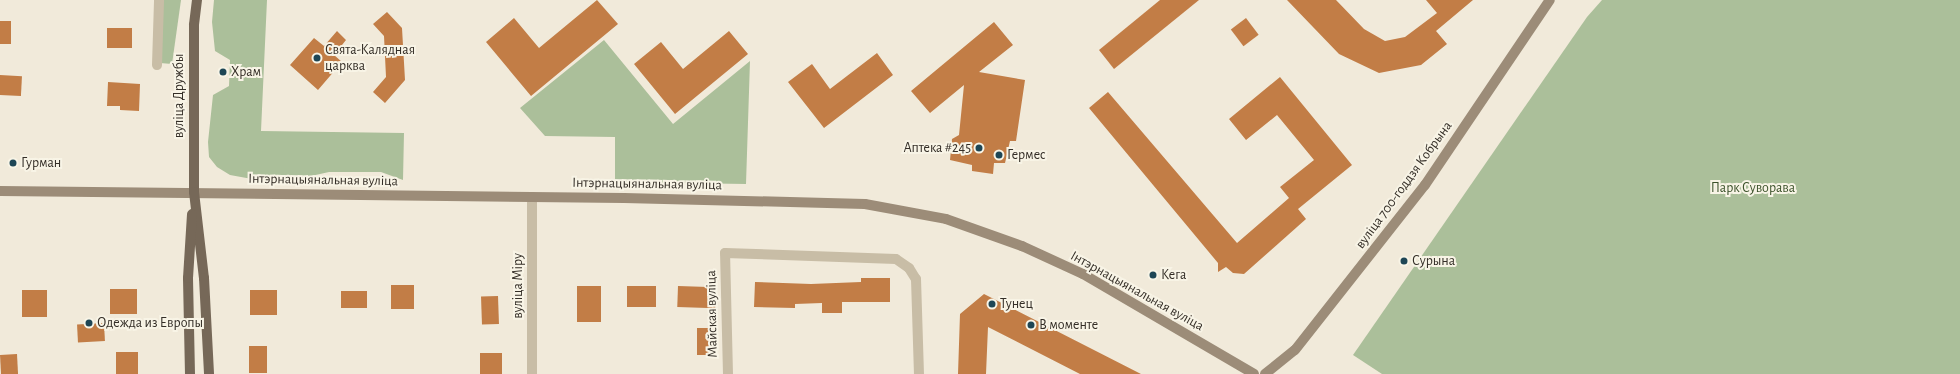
<!DOCTYPE html>
<html>
<head>
<meta charset="utf-8">
<style>
	body { margin:0 }
	#map { position:relative; width:1960px; height:374px; overflow:hidden; background:#f1eada; font-family:"Alegreya Sans",sans-serif }
	div>[style] { position:absolute }
	[style*='--x'] { left:calc(var(--x)*1px); top:calc(var(--y)*1px); width:calc(var(--w)*1px); rotate:calc(var(--a)*1deg) }
	.green>* { inset:0; background:#abbf9a }
	.building>* { inset:0; background:#c27d46; transform-origin:0 0 }
	.street>* { height:10px; margin:-5px; padding:0 5px; transform-origin:5px; border-radius:5px; background:#c8bda6 }
	.secondary>* { height:10px; margin:-5px; padding:0 5px; transform-origin:5px; border-radius:5px; background:#9c8c78 }
	.primary>* { height:10px; margin:-5px; padding:0 5px; transform-origin:5px; border-radius:5px; background:#766858 }
	.dots>* { width:11px; height:11px; translate:-50% -50%; box-sizing:border-box; border:2px solid #f8f4e6; border-radius:50% }
	span { translate:-50% -50%; white-space:nowrap; text-align:center; line-height:1.15; -webkit-text-stroke:4px #f8f4e6; paint-order:stroke }
	.poi-label { font-size:14px; color:#342e27 }
	.left { translate:0 -50%; text-align:left }
	.right { translate:-100% -50%; text-align:right }
	.street-label { font-size:14px; color:#342e27 }
	.park-label { font-size:14px; color:#3c522b }
</style>
</head>
<body>
<div id="map">
	<div class="green">
		<i style="clip-path:polygon(162px 0,181px 0,172px 64px,160px 63px)"></i>
		<i style="clip-path:polygon(214px 0,267px 0,261px 131px,404px 133px,403px 180px,381px 172px,329px 172px,293px 180px,252px 179px,230px 175px,217px 167px,209px 157px,208px 142px,213px 95px,229px 86px,230px 60px,215px 51px,212px 22px)"></i>
		<i style="clip-path:polygon(1602px 0,1960px 0,1960px 374px,1382px 374px,1353px 355px,1587px 17px)"></i>
		<i style="clip-path:polygon(604px 40px,673px 124px,750px 61px,746px 184px,615px 182px,615px 137px,545px 136px,520px 108px)"></i>
	</div>
	<div class="building">
		<i style="clip-path:polygon(597px 0,618px 24px,531px 96px,486px 42px,514px 18px,539px 48px)"></i>
		<i style="clip-path:polygon(1160px 0,1199px 0,1114px 69px,1099px 50px)"></i>
		<i style="clip-path:polygon(1287px 0,1336px 0,1364px 29px,1385px 41px,1405px 37px,1437px 13px,1426px 0,1473px 0,1436px 31px,1447px 44px,1421px 65px,1379px 73px,1339px 54px)"></i>
		<i style="clip-path:polygon(387px 12px,402px 28px,405px 80px,385px 103px,373px 92px,386px 77px,384px 36px,373px 24px)"></i>
		<i style="left:1246px;top:18px;width:21px;height:19px;rotate:53deg"></i>
		<i style="left:0;top:21px;width:11px;height:23px"></i>
		<i style="clip-path:polygon(994px 22px,1013px 45px,979px 72px,1025px 80px,1016px 141px,1010px 141px,1005px 163px,994px 163px,993px 174px,972px 171px,972px 165px,950px 160px,952px 139px,959px 135px,964px 85px,930px 113px,911px 91px)"></i>
		<i style="left:107px;top:28px;width:25px;height:20px"></i>
		<i style="clip-path:polygon(337px 31px,346px 40px,334px 55px,342px 62px,318px 90px,290px 65px,314px 38px,324px 46px)"></i>
		<i style="clip-path:polygon(729px 31px,748px 54px,675px 114px,634px 64px,661px 42px,683px 69px)"></i>
		<i style="clip-path:polygon(877px 53px,893px 75px,824px 128px,788px 82px,812px 64px,830px 89px)"></i>
		<i style="left:0;top:75px;width:22px;height:20px;rotate:3deg"></i>
		<i style="clip-path:polygon(1280px 77px,1352px 165px,1298px 209px,1306px 219px,1244px 274px,1233px 273px,1226px 267px,1218px 272px,1218px 263px,1089px 108px,1108px 92px,1237px 243px,1289px 198px,1280px 187px,1314px 160px,1277px 115px,1246px 140px,1229px 119px)"></i>
		<i style="clip-path:polygon(108px 82px,140px 84px,139px 111px,120px 110px,120px 106px,107px 106px)"></i>
		<i style="clip-path:polygon(861px 278px,890px 278px,890px 302px,842px 302px,842px 313px,822px 313px,822px 303px,795px 304px,795px 308px,754px 307px,755px 282px,811px 284px,861px 282px)"></i>
		<i style="left:414px;top:285px;width:24px;height:23px;rotate:90deg"></i>
		<i style="left:577px;top:286px;width:24px;height:36px"></i>
		<i style="left:627px;top:286px;width:29px;height:21px"></i>
		<i style="left:678px;top:286px;width:38px;height:21px;rotate:2deg"></i>
		<i style="left:137px;top:289px;width:25px;height:27px;rotate:90deg"></i>
		<i style="left:47px;top:290px;width:27px;height:25px;rotate:90deg"></i>
		<i style="left:250px;top:290px;width:27px;height:25px"></i>
		<i style="left:341px;top:291px;width:26px;height:17px"></i>
		<i style="clip-path:polygon(984px 294px,1141px 374px,1080px 374px,988px 327px,986px 374px,958px 374px,960px 314px)"></i>
		<i style="left:498px;top:296px;width:28px;height:17px;rotate:88deg"></i>
		<i style="left:104px;top:323px;width:18px;height:27px;rotate:87deg"></i>
		<i style="left:697px;top:328px;width:18px;height:27px"></i>
		<i style="left:249px;top:346px;width:18px;height:27px"></i>
		<i style="left:138px;top:352px;width:22px;height:22px;rotate:90deg"></i>
		<i style="left:480px;top:353px;width:22px;height:21px"></i>
		<i style="left:17px;top:354px;width:20px;height:17px;rotate:87deg"></i>
	</div>
	<div class="street">
		<i style="--x:157;--y:65;--w:65;--a:-88.2"></i>
		<i style="--x:532;--y:374;--w:177;--a:-90"></i>
		<i style="--x:728;--y:374;--w:121;--a:-91.4"></i>
		<i style="--x:725;--y:253;--w:171;--a:2"></i>
		<i style="--x:896;--y:259;--w:16;--a:35"></i>
		<i style="--x:909;--y:268;--w:13;--a:58"></i>
		<i style="--x:916;--y:279;--w:95;--a:88.2"></i>
	</div>
	<div class="secondary">
		<i style="--x:0;--y:191;--w:624;--a:0.64"></i>
		<i style="--x:624;--y:198;--w:241;--a:1.4"></i>
		<i style="--x:865;--y:204;--w:82;--a:10.5"></i>
		<i style="--x:946;--y:219;--w:81;--a:19.6"></i>
		<i style="--x:1022;--y:246;--w:67;--a:24.7"></i>
		<i style="--x:1083;--y:274;--w:198;--a:30.3"></i>
		<i style="--x:1265;--y:374;--w:38;--a:-39"></i>
		<i style="--x:1295;--y:350;--w:210;--a:-51.8"></i>
		<i style="--x:1425;--y:185;--w:223;--a:-56"></i>
	</div>
	<div class="primary">
		<i style="--x:197;--y:0;--w:25;--a:97"></i>
		<i style="--x:194;--y:25;--w:167;--a:90"></i>
		<i style="--x:194;--y:192;--w:87;--a:83.4"></i>
		<i style="--x:204;--y:278;--w:96;--a:87"></i>
		<i style="--x:190;--y:374;--w:96;--a:-91.2"></i>
		<i style="--x:188;--y:278;--w:64;--a:-86.4"></i>
	</div>
	<div class="dots">
		<i style="left:317px;top:58px;background:#1e4655"></i>
		<i style="left:223px;top:72px;background:#1e4655"></i>
		<i style="left:979px;top:148px;background:#1e4655"></i>
		<i style="left:999px;top:155px;background:#1e4655"></i>
		<i style="left:13px;top:163px;background:#1e4655"></i>
		<i style="left:1404px;top:261px;background:#1e4655"></i>
		<i style="left:1153px;top:275px;background:#1e4655"></i>
		<i style="left:992px;top:304px;background:#1e4655"></i>
		<i style="left:89px;top:323px;background:#1e4655"></i>
		<i style="left:1031px;top:325px;background:#1e4655"></i>
	</div>
	<div class="poi-label">
		<span class="left" style="left:325px;top:58px">Свята-Калядная<br>царква</span>
		<span class="left" style="left:231px;top:72px">Храм</span>
		<span class="right" style="left:971px;top:148px">Аптека #245</span>
		<span class="left" style="left:1007px;top:155px">Гермес</span>
		<span class="left" style="left:21px;top:163px">Гурман</span>
		<span class="left" style="left:1412px;top:261px">Сурына</span>
		<span class="left" style="left:1161px;top:275px">Кега</span>
		<span class="left" style="left:1000px;top:304px">Тунец</span>
		<span class="left" style="left:97px;top:323px">Одежда из Европы</span>
		<span class="left" style="left:1039px;top:325px">В моменте</span>
	</div>
	<div class="street-label">
		<span style="left:179px;top:96px;rotate:-90deg">вуліца Дружбы</span>
		<span style="left:323px;top:180px;rotate:1deg">Інтэрнацыянальная вуліца</span>
		<span style="left:647px;top:184px;rotate:1deg">Інтэрнацыянальная вуліца</span>
		<span style="left:1404px;top:185px;rotate:-54deg">вуліца 700-годдзя Кобрына</span>
		<span style="left:518px;top:286px;rotate:-90deg">вуліца Міру</span>
		<span style="left:1137px;top:291px;rotate:29deg">Інтэрнацыянальная вуліца</span>
		<span style="left:712px;top:314px;rotate:-91deg">Майская вуліца</span>
	</div>
	<div class="park-label">
		<span style="left:1753px;top:188px">Парк Суворава</span>
	</div>
</div>
</body>
</html>
